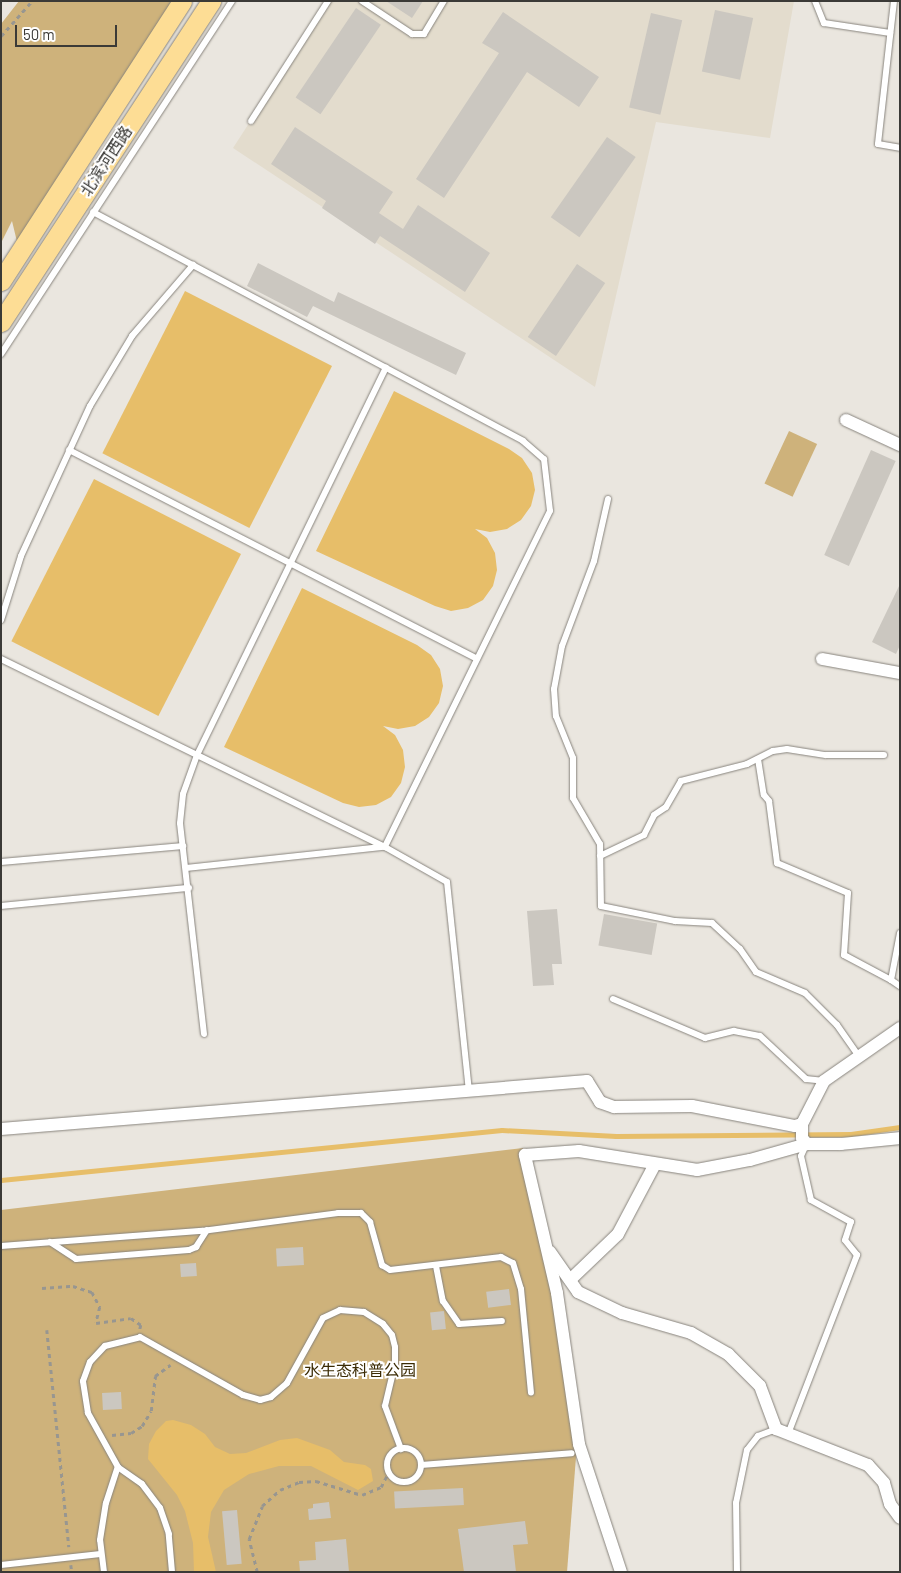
<!DOCTYPE html>
<html>
<head>
<meta charset="utf-8">
<style>
	body { margin:0 }
	#map { position:relative; width:901px; height:1573px; overflow:hidden; background:#eae6df; font-family:Barlow,"Noto Sans SC",sans-serif }
	div>[style] { position:absolute }
	[style*='--x'] { left:calc(var(--x)*1px); top:calc(var(--y)*1px); width:calc(var(--w)*1px); rotate:calc(var(--a)*1deg) }
	.built>* { inset:0; background:#e3dccd }
	.green>* { inset:0; background:#ceb27b; transform-origin:0 0 }
	.water>* { inset:0; background:#e7be69; transform-origin:0 0 }
	.stream>* { height:4.5px; margin:-2.25px; padding:0 2.25px; transform-origin:2.25px; border-radius:2.25px; background:#e7be69 }
	.building>* { inset:0; background:#cbc7c0; transform-origin:0 0 }
	.path>* { height:2.5px; margin-top:-1.25px; transform-origin:0; background:repeating-linear-gradient(90deg,#989690 0 4px,transparent 0 8px) }
	.roads { filter:drop-shadow(0 0 1px #88847d) drop-shadow(0 0 1px #88847d) }
	.lane>* { height:6px; margin:-3px; padding:0 3px; transform-origin:3px; border-radius:3px; background:#fff }
	.lane>.ring { margin:-3px; padding:0; box-sizing:content-box; background:none; border:6px solid #fff; border-radius:50% }
	.street>* { height:12px; margin:-6px; padding:0 6px; transform-origin:6px; border-radius:6px; background:#fff }
	.primary>* { height:19px; margin:-9.5px; padding:0 9.5px; transform-origin:9.5px; border-radius:9.5px; background:#fddd95 }
	span { translate:-50% -50%; white-space:nowrap; text-align:center; line-height:1.15; -webkit-text-stroke:4px #fff; paint-order:stroke }
	.street-label { font-size:16px; color:#3b3a37 }
	.park-label { font-size:16px; color:#3b2b04 }
	.frame { position:absolute; inset:0; border:2px solid #3b3a37; pointer-events:none }
	.scale { position:absolute; left:15px; top:25px; width:102px; height:22px; box-sizing:border-box; border:2px solid #3b3a37; border-top:0; padding-left:6px; font-size:15px; line-height:18px; white-space:nowrap; color:#3b3a37; -webkit-text-stroke:4px #fff; paint-order:stroke }
</style>
</head>
<body>
<div id="map">
	<div class="built">
		<i style="clip-path:polygon(328px 1px,794px 1px,770px 138px,656px 122px,595px 387px,233px 148px)"></i>
	</div>
	<div class="green">
		<i style="clip-path:polygon(19px 1px,182px 1px,19px 250px,12px 221px,1px 243px,1px 24px)"></i>
		<i style="left:789px;top:431px;width:31px;height:58px;rotate:25deg"></i>
		<i style="clip-path:polygon(523px 1148px,554px 1294px,577px 1444px,567px 1572px,1px 1572px,1px 1210px)"></i>
	</div>
	<div class="water">
		<i style="left:185px;top:291px;width:165px;height:182px;rotate:27deg"></i>
		<i style="clip-path:polygon(394px 391px,509px 449px,522px 458px,532px 473px,535px 490px,531px 506px,521px 520px,507px 529px,490px 532px,475px 529px,487px 538px,495px 553px,497px 570px,493px 586px,483px 600px,468px 608px,451px 611px,435px 606px,316px 551px)"></i>
		<i style="left:94px;top:479px;width:165px;height:182px;rotate:27deg"></i>
		<i style="clip-path:polygon(302px 588px,417px 645px,431px 655px,440px 669px,443px 686px,439px 703px,429px 717px,415px 726px,398px 729px,383px 726px,395px 735px,403px 750px,405px 767px,401px 783px,391px 797px,376px 805px,359px 807px,343px 803px,224px 747px)"></i>
		<i style="clip-path:polygon(173px 1420px,191px 1425px,205px 1434px,215px 1447px,230px 1454px,246px 1453px,280px 1440px,297px 1438px,330px 1450px,344px 1462px,365px 1465px,371px 1469px,373px 1481px,358px 1490px,311px 1466px,279px 1466px,249px 1474px,224px 1490px,211px 1512px,208px 1537px,216px 1572px,194px 1572px,193px 1543px,185px 1511px,177px 1495px,148px 1459px,149px 1444px,156px 1431px,166px 1421px)"></i>
	</div>
	<div class="stream">
		<i style="--x:1;--y:1180;--w:503;--a:-5.7"></i>
		<i style="--x:502;--y:1130;--w:114;--a:3"></i>
		<i style="--x:616;--y:1136;--w:235;--a:-0.5"></i>
		<i style="--x:851;--y:1134;--w:49;--a:-8.1"></i>
	</div>
	<div class="building">
		<i style="clip-path:polygon(386px 1px,423px 1px,412px 18px)"></i>
		<i style="left:356px;top:8px;width:30px;height:108px;rotate:34deg"></i>
		<i style="left:715px;top:10px;width:39px;height:63px;rotate:12deg"></i>
		<i style="clip-path:polygon(503px 12px,599px 77px,579px 107px,527px 72px,444px 198px,416px 179px,499px 53px,482px 43px)"></i>
		<i style="left:651px;top:13px;width:32px;height:97px;rotate:13deg"></i>
		<i style="clip-path:polygon(295px 127px,393px 192px,379px 213px,403px 229px,418px 205px,490px 253px,465px 292px,380px 236px,375px 244px,322px 208px,326px 201px,271px 164px)"></i>
		<i style="left:607px;top:137px;width:35px;height:98px;rotate:35deg"></i>
		<i style="clip-path:polygon(258px 263px,334px 302px,338px 292px,466px 353px,456px 375px,313px 306px,307px 317px,247px 286px)"></i>
		<i style="left:577px;top:264px;width:34px;height:88px;rotate:34deg"></i>
		<i style="left:871px;top:450px;width:27px;height:115px;rotate:24deg"></i>
		<i style="clip-path:polygon(900px 584px,900px 645px,896px 654px,872px 642px)"></i>
		<i style="clip-path:polygon(557px 909px,562px 964px,552px 964px,554px 985px,533px 986px,527px 911px)"></i>
		<i style="left:604px;top:914px;width:54px;height:32px;rotate:10deg"></i>
		<i style="left:303px;top:1247px;width:18px;height:27px;rotate:87deg"></i>
		<i style="left:196px;top:1263px;width:13px;height:16px;rotate:86deg"></i>
		<i style="left:509px;top:1289px;width:16px;height:23px;rotate:83deg"></i>
		<i style="left:444px;top:1311px;width:18px;height:14px;rotate:84deg"></i>
		<i style="left:121px;top:1392px;width:17px;height:19px;rotate:87deg"></i>
		<i style="left:463px;top:1488px;width:17px;height:69px;rotate:87deg"></i>
		<i style="clip-path:polygon(329px 1502px,331px 1518px,309px 1520px,308px 1509px,313px 1508px,313px 1504px)"></i>
		<i style="left:237px;top:1510px;width:54px;height:15px;rotate:85deg"></i>
		<i style="clip-path:polygon(525px 1521px,528px 1544px,513px 1545px,516px 1572px,464px 1572px,458px 1529px)"></i>
		<i style="clip-path:polygon(346px 1539px,349px 1572px,300px 1572px,299px 1561px,316px 1560px,315px 1542px)"></i>
	</div>
	<div class="path">
		<i style="--x:1;--y:36;--w:47;--a:-48.5"></i>
		<i style="--x:42;--y:1288;--w:31;--a:-4"></i>
		<i style="--x:73;--y:1286;--w:20;--a:18"></i>
		<i style="--x:92;--y:1292;--w:17;--a:62"></i>
		<i style="--x:100;--y:1307;--w:16;--a:104"></i>
		<i style="--x:96;--y:1323;--w:35;--a:-8"></i>
		<i style="--x:131;--y:1318;--w:12;--a:35"></i>
		<i style="--x:141;--y:1325;--w:4;--a:104"></i>
		<i style="--x:47;--y:1330;--w:218;--a:84.2"></i>
		<i style="--x:112;--y:1435;--w:19;--a:-6"></i>
		<i style="--x:131;--y:1433;--w:13;--a:-32"></i>
		<i style="--x:142;--y:1426;--w:17;--a:-59"></i>
		<i style="--x:151;--y:1411;--w:35;--a:-83"></i>
		<i style="--x:155;--y:1376;--w:19;--a:-36"></i>
		<i style="--x:71;--y:1565;--w:7;--a:82"></i>
		<i style="--x:257;--y:1572;--w:34;--a:-104"></i>
		<i style="--x:249;--y:1539;--w:35;--a:-68"></i>
		<i style="--x:262;--y:1506;--w:24;--a:-42"></i>
		<i style="--x:280;--y:1490;--w:21;--a:-23"></i>
		<i style="--x:299;--y:1482;--w:17;--a:-3"></i>
		<i style="--x:316;--y:1481;--w:48;--a:16.9"></i>
		<i style="--x:362;--y:1495;--w:21;--a:-23"></i>
		<i style="--x:381;--y:1487;--w:18;--a:-63"></i>
	</div>
	<div class="roads">
		<div class="lane">
			<i style="--x:362;--y:1;--w:60;--a:33.4"></i>
			<i style="--x:412;--y:34;--w:12;--a:0"></i>
			<i style="--x:424;--y:34;--w:39;--a:-59"></i>
			<i style="--x:815;--y:1;--w:24;--a:68"></i>
			<i style="--x:824;--y:23;--w:67;--a:8.6"></i>
			<i style="--x:894;--y:1;--w:144;--a:96.4"></i>
			<i style="--x:878;--y:144;--w:22;--a:10"></i>
			<i style="--x:251;--y:121;--w:143;--a:-57.3"></i>
			<i style="--x:93;--y:212;--w:487;--a:28"></i>
			<i style="--x:523;--y:441;--w:28;--a:41"></i>
			<i style="--x:544;--y:459;--w:52;--a:83.4"></i>
			<i style="--x:550;--y:511;--w:374;--a:116.2"></i>
			<i style="--x:1;--y:354;--w:422;--a:-56.8"></i>
			<i style="--x:69;--y:450;--w:458;--a:27.1"></i>
			<i style="--x:608;--y:499;--w:64;--a:102.7"></i>
			<i style="--x:594;--y:561;--w:91;--a:110.6"></i>
			<i style="--x:562;--y:646;--w:44;--a:100.5"></i>
			<i style="--x:554;--y:689;--w:27;--a:86"></i>
			<i style="--x:556;--y:716;--w:45;--a:68"></i>
			<i style="--x:573;--y:758;--w:40;--a:90"></i>
			<i style="--x:573;--y:798;--w:53;--a:59.6"></i>
			<i style="--x:600;--y:844;--w:62;--a:89.1"></i>
			<i style="--x:601;--y:906;--w:76;--a:11.5"></i>
			<i style="--x:675;--y:921;--w:37;--a:3"></i>
			<i style="--x:712;--y:923;--w:38;--a:43"></i>
			<i style="--x:740;--y:949;--w:28;--a:55"></i>
			<i style="--x:756;--y:972;--w:53;--a:23.2"></i>
			<i style="--x:805;--y:993;--w:45;--a:45"></i>
			<i style="--x:837;--y:1025;--w:38;--a:55"></i>
			<i style="--x:1;--y:620;--w:67;--a:-72.6"></i>
			<i style="--x:21;--y:556;--w:165;--a:-65.3"></i>
			<i style="--x:90;--y:406;--w:82;--a:-59"></i>
			<i style="--x:132;--y:336;--w:94;--a:-49.3"></i>
			<i style="--x:1;--y:659;--w:428;--a:26.1"></i>
			<i style="--x:385;--y:847;--w:71;--a:29.4"></i>
			<i style="--x:447;--y:882;--w:209;--a:84"></i>
			<i style="--x:758;--y:759;--w:36;--a:81"></i>
			<i style="--x:764;--y:795;--w:8;--a:50"></i>
			<i style="--x:769;--y:801;--w:63;--a:82.6"></i>
			<i style="--x:777;--y:863;--w:77;--a:22.9"></i>
			<i style="--x:848;--y:893;--w:62;--a:93.7"></i>
			<i style="--x:844;--y:955;--w:53;--a:28"></i>
			<i style="--x:600;--y:856;--w:49;--a:-25.5"></i>
			<i style="--x:644;--y:835;--w:22;--a:-63"></i>
			<i style="--x:654;--y:815;--w:14;--a:-34"></i>
			<i style="--x:666;--y:807;--w:30;--a:-60"></i>
			<i style="--x:681;--y:781;--w:68;--a:-14.4"></i>
			<i style="--x:747;--y:764;--w:29;--a:-27"></i>
			<i style="--x:773;--y:751;--w:14;--a:-8"></i>
			<i style="--x:787;--y:749;--w:39;--a:9"></i>
			<i style="--x:826;--y:755;--w:58;--a:0"></i>
			<i style="--x:1;--y:862;--w:183;--a:-5"></i>
			<i style="--x:186;--y:868;--w:199;--a:-6.1"></i>
			<i style="--x:1;--y:906;--w:189;--a:-5.5"></i>
			<i style="--x:900;--y:933;--w:48;--a:100.8"></i>
			<i style="--x:891;--y:980;--w:11;--a:34"></i>
			<i style="--x:613;--y:999;--w:100;--a:23"></i>
			<i style="--x:705;--y:1038;--w:30;--a:-14"></i>
			<i style="--x:734;--y:1031;--w:26;--a:11"></i>
			<i style="--x:760;--y:1036;--w:63;--a:43.1"></i>
			<i style="--x:806;--y:1079;--w:18;--a:6"></i>
			<i style="--x:204;--y:1034;--w:212;--a:-96.5"></i>
			<i style="--x:180;--y:823;--w:29;--a:-84"></i>
			<i style="--x:183;--y:794;--w:41;--a:-70.3"></i>
			<i style="--x:197;--y:755;--w:431;--a:-64"></i>
			<i style="--x:50;--y:1242;--w:31;--a:33"></i>
			<i style="--x:76;--y:1259;--w:113;--a:-4.6"></i>
			<i style="--x:189;--y:1250;--w:8;--a:-23"></i>
			<i style="--x:196;--y:1247;--w:20;--a:-57"></i>
			<i style="--x:1;--y:1246;--w:202;--a:-4.3"></i>
			<i style="--x:202;--y:1231;--w:137;--a:-7.5"></i>
			<i style="--x:338;--y:1213;--w:23;--a:0"></i>
			<i style="--x:361;--y:1213;--w:13;--a:45"></i>
			<i style="--x:370;--y:1222;--w:45;--a:74.4"></i>
			<i style="--x:382;--y:1265;--w:9;--a:32"></i>
			<i style="--x:390;--y:1270;--w:112;--a:-6.7"></i>
			<i style="--x:501;--y:1257;--w:13;--a:27"></i>
			<i style="--x:513;--y:1263;--w:27;--a:73"></i>
			<i style="--x:521;--y:1289;--w:104;--a:84.5"></i>
			<i style="--x:436;--y:1266;--w:36;--a:79"></i>
			<i style="--x:443;--y:1301;--w:28;--a:55"></i>
			<i style="--x:459;--y:1324;--w:43;--a:-4"></i>
			<i style="--x:788;--y:1434;--w:192;--a:-68.9"></i>
			<i style="--x:857;--y:1255;--w:19;--a:-129"></i>
			<i style="--x:845;--y:1240;--w:19;--a:-72"></i>
			<i style="--x:851;--y:1222;--w:46;--a:-151.2"></i>
			<i style="--x:811;--y:1200;--w:45;--a:-102.8"></i>
			<i style="--x:801;--y:1156;--w:12;--a:-66"></i>
			<i class="ring" style="left:387px;top:1448px;width:28px;height:28px"></i>
			<i style="--x:421;--y:1465;--w:151;--a:-4.5"></i>
			<i style="--x:1;--y:1565;--w:100;--a:-6.3"></i>
			<i style="--x:104;--y:1572;--w:32;--a:-97"></i>
			<i style="--x:100;--y:1540;--w:37;--a:-81"></i>
			<i style="--x:106;--y:1503;--w:38;--a:-72"></i>
			<i style="--x:172;--y:1572;--w:38;--a:-95"></i>
			<i style="--x:169;--y:1534;--w:28;--a:-109"></i>
			<i style="--x:160;--y:1508;--w:30;--a:-127"></i>
			<i style="--x:142;--y:1484;--w:29;--a:-145"></i>
			<i style="--x:118;--y:1467;--w:62;--a:-119.1"></i>
			<i style="--x:88;--y:1413;--w:32;--a:-99"></i>
			<i style="--x:83;--y:1381;--w:20;--a:-70"></i>
			<i style="--x:90;--y:1362;--w:22;--a:-47"></i>
			<i style="--x:105;--y:1346;--w:36;--a:-14"></i>
			<i style="--x:140;--y:1337;--w:118;--a:29.4"></i>
			<i style="--x:243;--y:1395;--w:18;--a:16"></i>
			<i style="--x:260;--y:1400;--w:11;--a:-15"></i>
			<i style="--x:271;--y:1397;--w:21;--a:-41"></i>
			<i style="--x:287;--y:1383;--w:74;--a:-61"></i>
			<i style="--x:323;--y:1318;--w:19;--a:-25"></i>
			<i style="--x:340;--y:1310;--w:24;--a:5"></i>
			<i style="--x:364;--y:1312;--w:22;--a:32"></i>
			<i style="--x:383;--y:1324;--w:14;--a:51"></i>
			<i style="--x:392;--y:1335;--w:12;--a:76"></i>
			<i style="--x:395;--y:1347;--w:17;--a:90"></i>
			<i style="--x:395;--y:1364;--w:43;--a:103.4"></i>
			<i style="--x:385;--y:1406;--w:46;--a:69.6"></i>
			<i style="--x:737;--y:1572;--w:69;--a:-90.8"></i>
			<i style="--x:736;--y:1503;--w:54;--a:-78.3"></i>
			<i style="--x:747;--y:1450;--w:18;--a:-52"></i>
			<i style="--x:758;--y:1436;--w:19;--a:-21"></i>
		</div>
		<div class="street">
			<i style="--x:846;--y:420;--w:60;--a:24.8"></i>
			<i style="--x:822;--y:659;--w:79;--a:10.2"></i>
			<i style="--x:802;--y:1124;--w:14;--a:90"></i>
			<i style="--x:802;--y:1138;--w:8;--a:50"></i>
			<i style="--x:807;--y:1144;--w:34;--a:0"></i>
			<i style="--x:841;--y:1144;--w:59;--a:-5.8"></i>
			<i style="--x:1;--y:1129;--w:588;--a:-4.68"></i>
			<i style="--x:587;--y:1081;--w:25;--a:58"></i>
			<i style="--x:600;--y:1102;--w:15;--a:20"></i>
			<i style="--x:614;--y:1107;--w:78;--a:-0.7"></i>
			<i style="--x:692;--y:1106;--w:105;--a:11"></i>
			<i style="--x:795;--y:1126;--w:7;--a:-16"></i>
			<i style="--x:802;--y:1124;--w:48;--a:-62.9"></i>
			<i style="--x:824;--y:1081;--w:93;--a:-34.9"></i>
			<i style="--x:550;--y:1252;--w:49;--a:55"></i>
			<i style="--x:578;--y:1292;--w:49;--a:25.5"></i>
			<i style="--x:622;--y:1313;--w:72;--a:16.2"></i>
			<i style="--x:691;--y:1333;--w:43;--a:29.6"></i>
			<i style="--x:728;--y:1354;--w:45;--a:45"></i>
			<i style="--x:760;--y:1386;--w:46;--a:69.6"></i>
			<i style="--x:776;--y:1429;--w:99;--a:21.4"></i>
			<i style="--x:868;--y:1465;--w:24;--a:48"></i>
			<i style="--x:884;--y:1483;--w:22;--a:74"></i>
			<i style="--x:890;--y:1504;--w:17;--a:54"></i>
			<i style="--x:570;--y:1280;--w:66;--a:-43.8"></i>
			<i style="--x:618;--y:1234;--w:79;--a:-62.1"></i>
			<i style="--x:621;--y:1572;--w:135;--a:-108.2"></i>
			<i style="--x:579;--y:1444;--w:153;--a:-98.3"></i>
			<i style="--x:557;--y:1293;--w:142;--a:-103.1"></i>
			<i style="--x:525;--y:1155;--w:54;--a:-4.2"></i>
			<i style="--x:579;--y:1151;--w:120;--a:9.1"></i>
			<i style="--x:697;--y:1170;--w:54;--a:-10.7"></i>
			<i style="--x:750;--y:1160;--w:59;--a:-15.7"></i>
		</div>
		<div class="primary">
			<i style="--x:1;--y:281;--w:333;--a:-57.1"></i>
			<i style="--x:1;--y:322;--w:384;--a:-56.8"></i>
		</div>
	</div>
	<div class="street-label">
		<span style="left:106px;top:161px;rotate:-57deg">北滨河西路</span>
	</div>
	<div class="park-label">
		<span style="left:360px;top:1370px">水生态科普公园</span>
	</div>
	<div class="frame"></div>
	<div class="scale">50 m</div>
</div>
</body>
</html>
